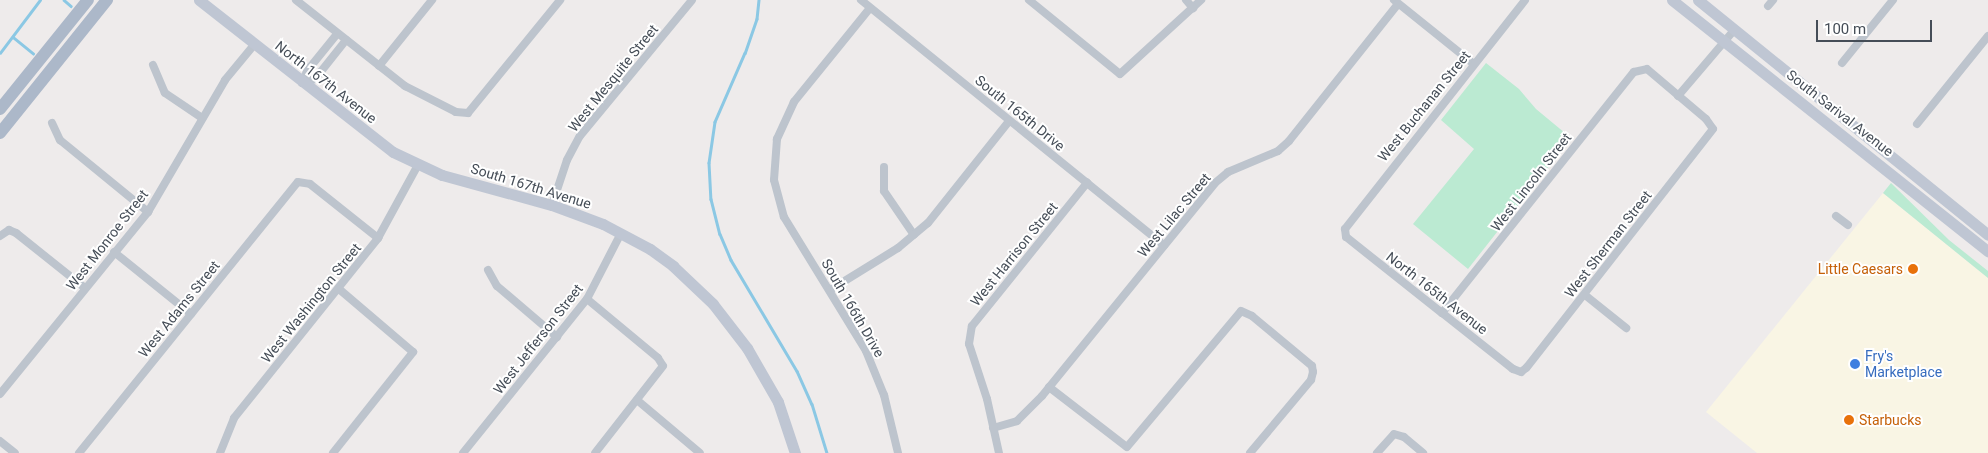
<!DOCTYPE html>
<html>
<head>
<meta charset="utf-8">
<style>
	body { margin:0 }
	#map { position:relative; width:1988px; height:453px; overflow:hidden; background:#eeebeb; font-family:Roboto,sans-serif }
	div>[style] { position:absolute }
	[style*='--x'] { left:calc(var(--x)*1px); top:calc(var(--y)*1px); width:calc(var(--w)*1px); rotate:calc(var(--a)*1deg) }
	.commercial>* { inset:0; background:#f9f5e4 }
	.green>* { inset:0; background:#bbead2 }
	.stream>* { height:2.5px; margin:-1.25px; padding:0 1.25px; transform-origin:1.25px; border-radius:1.25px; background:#8bc8e4 }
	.street>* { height:8px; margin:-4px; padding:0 4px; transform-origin:4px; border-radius:4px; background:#bdc4cd }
	.secondary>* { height:11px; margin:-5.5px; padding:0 5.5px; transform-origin:5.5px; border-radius:5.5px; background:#bfc6d3 }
	.primary>* { height:12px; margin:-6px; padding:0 6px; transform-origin:6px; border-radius:6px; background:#acb8c9 }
	.dots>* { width:14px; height:14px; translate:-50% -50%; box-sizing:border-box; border:2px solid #fff; border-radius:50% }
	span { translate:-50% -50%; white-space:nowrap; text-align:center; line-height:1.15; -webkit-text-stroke:4px #fff; paint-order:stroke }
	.street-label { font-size:14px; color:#454d57 }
	.food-label { font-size:14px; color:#c56008 }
	.right { translate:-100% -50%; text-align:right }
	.left { translate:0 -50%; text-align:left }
	.shop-label { font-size:14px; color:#366cbe }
	.scale { position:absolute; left:1816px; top:20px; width:116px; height:22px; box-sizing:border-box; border:2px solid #454d57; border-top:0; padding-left:6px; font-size:15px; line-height:18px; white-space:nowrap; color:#454d57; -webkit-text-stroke:4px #fff; paint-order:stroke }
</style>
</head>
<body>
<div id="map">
	<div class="commercial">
		<i style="clip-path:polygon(1883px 193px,1988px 278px,1988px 453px,1757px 453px,1706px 412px)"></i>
	</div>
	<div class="green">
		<i style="clip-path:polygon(1486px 63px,1519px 89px,1536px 109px,1571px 138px,1468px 269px,1413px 224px,1474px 149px,1441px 120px)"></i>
		<i style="clip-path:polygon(1891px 183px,1949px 240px,1988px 271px,1988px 278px,1883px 193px)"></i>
	</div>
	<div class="stream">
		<i style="--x:64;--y:0;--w:9;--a:41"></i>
		<i style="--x:759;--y:0;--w:19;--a:96"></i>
		<i style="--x:757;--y:19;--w:36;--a:109"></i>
		<i style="--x:745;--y:53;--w:75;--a:113.5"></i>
		<i style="--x:715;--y:122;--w:41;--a:98.3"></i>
		<i style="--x:709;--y:163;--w:36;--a:87"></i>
		<i style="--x:711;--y:199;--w:36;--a:76"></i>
		<i style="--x:720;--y:234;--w:28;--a:67"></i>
		<i style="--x:731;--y:260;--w:129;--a:59.3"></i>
		<i style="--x:797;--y:371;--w:36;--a:66"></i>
		<i style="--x:812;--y:404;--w:51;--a:73"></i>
		<i style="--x:13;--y:37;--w:26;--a:39"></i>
		<i style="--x:0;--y:53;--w:66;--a:-53"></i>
	</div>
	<div class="street">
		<i style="--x:296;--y:0;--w:139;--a:38.3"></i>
		<i style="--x:405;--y:86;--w:57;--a:27"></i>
		<i style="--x:456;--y:112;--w:12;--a:5"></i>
		<i style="--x:468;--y:113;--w:146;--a:-50.8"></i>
		<i style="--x:861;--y:0;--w:390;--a:39"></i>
		<i style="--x:1029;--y:0;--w:117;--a:39.1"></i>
		<i style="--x:1120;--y:74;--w:110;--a:-42.4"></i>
		<i style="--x:1186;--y:0;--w:11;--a:49"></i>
		<i style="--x:1394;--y:0;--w:102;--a:38.7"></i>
		<i style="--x:1768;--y:6;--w:8;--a:-50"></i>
		<i style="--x:870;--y:8;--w:121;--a:129"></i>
		<i style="--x:794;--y:102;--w:41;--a:114.7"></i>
		<i style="--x:777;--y:139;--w:41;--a:94.2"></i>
		<i style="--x:774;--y:180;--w:38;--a:75"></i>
		<i style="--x:784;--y:217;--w:157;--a:58.5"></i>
		<i style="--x:866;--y:351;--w:48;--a:67.8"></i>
		<i style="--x:884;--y:395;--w:60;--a:76.4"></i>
		<i style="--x:1842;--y:63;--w:81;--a:-51"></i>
		<i style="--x:153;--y:65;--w:30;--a:67"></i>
		<i style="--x:165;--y:93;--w:45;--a:34"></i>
		<i style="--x:379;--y:66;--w:85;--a:-51.2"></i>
		<i style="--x:302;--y:83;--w:14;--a:-17"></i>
		<i style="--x:315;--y:79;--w:50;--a:-51.5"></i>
		<i style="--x:302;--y:83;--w:13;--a:-67"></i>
		<i style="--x:307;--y:71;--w:48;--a:-51"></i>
		<i style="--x:1678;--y:96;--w:88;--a:-49.6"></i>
		<i style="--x:52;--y:123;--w:19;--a:65"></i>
		<i style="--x:60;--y:140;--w:114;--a:39.3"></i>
		<i style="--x:1917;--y:124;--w:113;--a:-51.1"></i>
		<i style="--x:884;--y:167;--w:24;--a:90"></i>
		<i style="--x:884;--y:191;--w:53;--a:55.7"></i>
		<i style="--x:552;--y:205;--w:47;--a:-71.6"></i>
		<i style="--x:567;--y:160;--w:27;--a:-62"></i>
		<i style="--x:580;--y:136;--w:176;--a:-50.5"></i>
		<i style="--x:1836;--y:216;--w:15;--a:37"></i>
		<i style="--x:0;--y:236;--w:11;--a:-34"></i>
		<i style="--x:9;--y:230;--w:8;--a:23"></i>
		<i style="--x:16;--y:233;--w:88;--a:38.6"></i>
		<i style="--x:114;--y:252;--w:99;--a:38.8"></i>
		<i style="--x:488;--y:270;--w:18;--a:61"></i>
		<i style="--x:497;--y:286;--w:79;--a:40.4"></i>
		<i style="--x:830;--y:290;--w:80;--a:-31.7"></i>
		<i style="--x:898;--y:248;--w:39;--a:-40"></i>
		<i style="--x:928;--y:223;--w:130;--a:-51.5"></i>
		<i style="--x:1585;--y:295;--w:53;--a:38.8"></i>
		<i style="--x:587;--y:299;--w:92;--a:39.7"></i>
		<i style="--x:658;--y:358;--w:9;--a:58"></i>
		<i style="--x:663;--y:366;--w:110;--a:128"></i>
		<i style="--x:1442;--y:313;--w:308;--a:-51.5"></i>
		<i style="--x:1634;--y:72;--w:13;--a:-13"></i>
		<i style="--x:1647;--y:69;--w:77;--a:40.3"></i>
		<i style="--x:1706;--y:119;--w:12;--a:55"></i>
		<i style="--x:1713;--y:129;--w:303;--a:128"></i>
		<i style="--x:1526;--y:368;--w:6;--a:141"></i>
		<i style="--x:1521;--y:372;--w:9;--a:-159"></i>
		<i style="--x:1513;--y:369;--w:90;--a:-141.7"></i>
		<i style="--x:1442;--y:313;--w:122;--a:-141.6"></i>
		<i style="--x:1346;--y:237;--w:8;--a:-97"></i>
		<i style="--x:1345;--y:229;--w:291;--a:-51.8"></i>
		<i style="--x:1049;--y:387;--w:98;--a:37.6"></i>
		<i style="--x:1127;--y:447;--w:177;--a:-50"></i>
		<i style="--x:1241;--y:311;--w:12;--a:24"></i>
		<i style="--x:1252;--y:316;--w:78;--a:39.8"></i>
		<i style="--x:1312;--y:366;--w:6;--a:81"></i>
		<i style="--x:1313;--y:372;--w:8;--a:104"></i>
		<i style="--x:1311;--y:380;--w:95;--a:129.9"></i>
		<i style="--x:0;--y:394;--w:235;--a:-50.9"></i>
		<i style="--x:148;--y:212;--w:153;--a:-59.7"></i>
		<i style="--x:225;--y:80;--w:45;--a:-50.4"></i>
		<i style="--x:637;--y:400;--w:82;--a:40.1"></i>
		<i style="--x:993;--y:428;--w:25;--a:-16"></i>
		<i style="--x:1017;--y:421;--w:35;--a:-45"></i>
		<i style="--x:1042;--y:396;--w:274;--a:-50.9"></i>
		<i style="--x:1215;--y:183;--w:17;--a:-40"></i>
		<i style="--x:1228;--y:172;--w:54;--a:-22.8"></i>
		<i style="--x:1278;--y:151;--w:15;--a:-42"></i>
		<i style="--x:1289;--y:141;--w:175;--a:-51.5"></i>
		<i style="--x:0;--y:441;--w:19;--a:39"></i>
		<i style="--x:79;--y:453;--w:348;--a:-51.1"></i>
		<i style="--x:298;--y:182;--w:12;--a:9"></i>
		<i style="--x:310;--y:184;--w:87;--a:38.5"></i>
		<i style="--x:220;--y:453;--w:38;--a:-68"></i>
		<i style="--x:234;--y:418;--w:231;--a:-51.3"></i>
		<i style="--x:378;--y:238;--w:83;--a:-61.3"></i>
		<i style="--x:333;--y:453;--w:129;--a:-51.6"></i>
		<i style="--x:413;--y:352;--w:97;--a:-139.6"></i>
		<i style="--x:463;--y:453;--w:198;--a:-51.2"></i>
		<i style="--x:587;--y:299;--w:74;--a:-62.7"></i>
		<i style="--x:999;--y:453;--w:55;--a:-102.5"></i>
		<i style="--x:987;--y:399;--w:58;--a:-108.1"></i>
		<i style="--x:969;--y:344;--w:18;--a:-81"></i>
		<i style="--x:972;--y:326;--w:184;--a:-51.2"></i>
		<i style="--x:1377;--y:453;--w:25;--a:-48"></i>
		<i style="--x:1394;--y:434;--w:10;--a:17"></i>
		<i style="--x:1404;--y:437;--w:25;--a:40"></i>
	</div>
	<div class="secondary">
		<i style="--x:199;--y:0;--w:246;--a:38.1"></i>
		<i style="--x:393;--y:152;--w:54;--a:25.1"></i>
		<i style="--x:442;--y:175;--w:114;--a:15.3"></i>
		<i style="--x:552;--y:205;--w:54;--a:20.4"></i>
		<i style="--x:603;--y:224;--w:53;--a:28"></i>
		<i style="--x:650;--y:249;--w:29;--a:36"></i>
		<i style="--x:673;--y:266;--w:55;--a:43.5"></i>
		<i style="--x:713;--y:304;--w:56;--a:52.3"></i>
		<i style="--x:747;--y:348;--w:62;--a:60.1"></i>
		<i style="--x:778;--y:402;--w:54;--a:71.6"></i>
		<i style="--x:1672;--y:0;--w:404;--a:38.5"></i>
		<i style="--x:1698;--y:0;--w:373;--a:39"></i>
	</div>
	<div class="primary">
		<i style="--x:0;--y:109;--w:140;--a:-51.1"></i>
		<i style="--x:0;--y:133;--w:171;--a:-51.2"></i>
	</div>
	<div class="dots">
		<i style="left:1913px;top:269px;background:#e8710a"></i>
		<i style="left:1855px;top:364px;background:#3f7fe0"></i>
		<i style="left:1849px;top:420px;background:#e8710a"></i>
	</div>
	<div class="street-label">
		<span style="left:613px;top:78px;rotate:-51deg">West Mesquite Street</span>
		<span style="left:326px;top:82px;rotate:38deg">North 167th Avenue</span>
		<span style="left:1424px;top:106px;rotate:-51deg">West Buchanan Street</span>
		<span style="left:1020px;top:113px;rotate:39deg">South 165th Drive</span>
		<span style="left:1840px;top:113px;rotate:38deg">South Sarival Avenue</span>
		<span style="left:1531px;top:182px;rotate:-52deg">West Lincoln Street</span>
		<span style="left:531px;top:186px;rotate:17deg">South 167th Avenue</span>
		<span style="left:1174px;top:215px;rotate:-50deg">West Lilac Street</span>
		<span style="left:107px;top:240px;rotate:-52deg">West Monroe Street</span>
		<span style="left:1608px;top:244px;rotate:-52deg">West Sherman Street</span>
		<span style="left:1014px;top:254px;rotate:-51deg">West Harrison Street</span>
		<span style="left:1437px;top:293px;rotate:38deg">North 165th Avenue</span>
		<span style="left:311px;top:303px;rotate:-51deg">West Washington Street</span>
		<span style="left:853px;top:308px;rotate:60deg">South 166th Drive</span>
		<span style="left:179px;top:309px;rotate:-51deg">West Adams Street</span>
		<span style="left:538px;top:339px;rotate:-52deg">West Jefferson Street</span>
	</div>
	<div class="food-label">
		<span class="right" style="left:1903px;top:269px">Little Caesars</span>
		<span class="left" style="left:1859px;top:420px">Starbucks</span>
	</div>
	<div class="shop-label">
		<span class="left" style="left:1865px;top:364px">Fry's<br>Marketplace</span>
	</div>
	<div class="scale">100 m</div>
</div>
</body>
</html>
